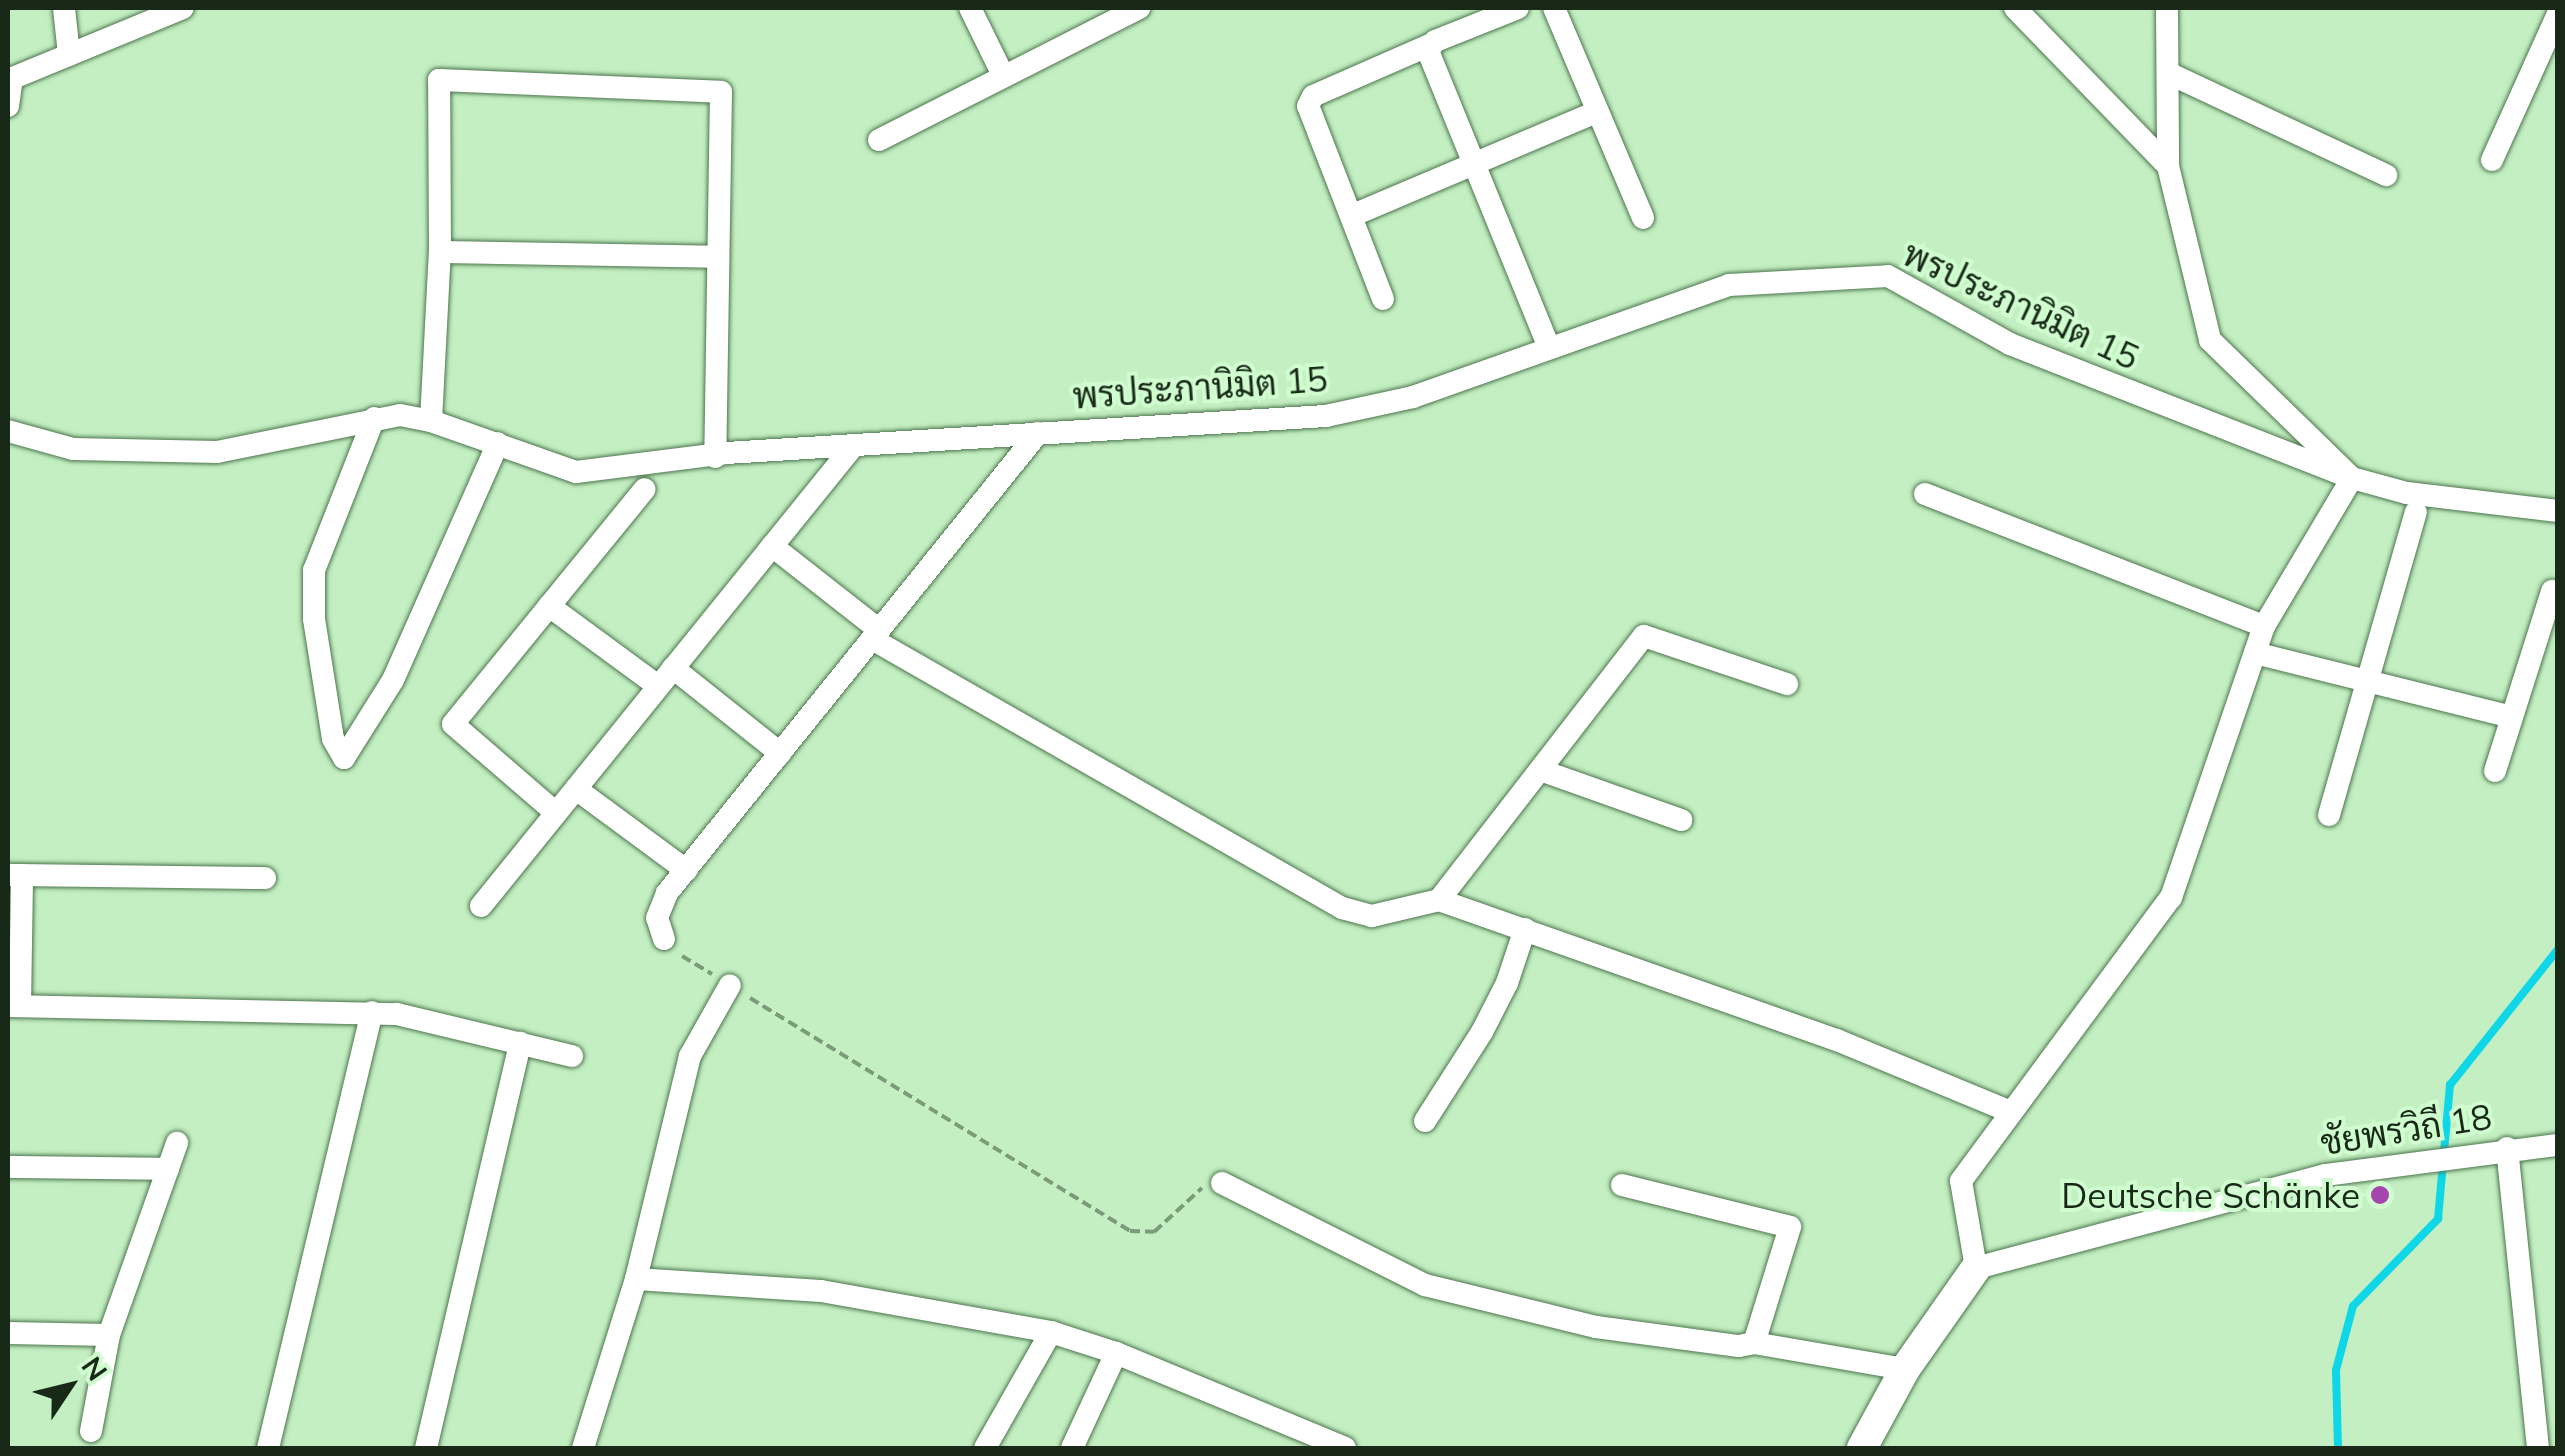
<!DOCTYPE html>
<html>
<head>
<meta charset="utf-8">
<style>
	body { margin:0 }
	#map { position:relative; width:2565px; height:1456px; overflow:hidden; background:#c3efc2; font-family:Mulish,Sarabun,sans-serif }
	div>[style] { position:absolute }
	[style*='--x'] { left:calc(var(--x)*1px); top:calc(var(--y)*1px); width:calc(var(--w)*1px); rotate:calc(var(--a)*1deg) }
	.stream>* { height:8px; margin:-4px; padding:0 4px; transform-origin:4px; border-radius:4px; background:#10d7e7 }
	.path>* { height:4px; margin-top:-2px; transform-origin:0; background:repeating-linear-gradient(90deg,#7b9b7a 0 10px,transparent 0 15px) }
	.roads { filter:drop-shadow(0 0 2px #4d754d) drop-shadow(0 0 2px #4d754d) }
	.minor>* { height:22px; margin:-11px; padding:0 11px; transform-origin:11px; border-radius:11px; background:#fff }
	.tertiary>* { height:30px; margin:-15px; padding:0 15px; transform-origin:15px; border-radius:15px; background:#fff }
	.dots>* { width:28px; height:28px; translate:-50% -50%; box-sizing:border-box; border:5px solid #d0fdcf; border-radius:50% }
	span { translate:-50% -50%; white-space:nowrap; text-align:center; line-height:1.15; -webkit-text-stroke:8px #d0fdcf; paint-order:stroke }
	.street-label { font-size:35px; color:#182918 }
	.poi-label { font-size:35px; color:#182918 }
	.right { translate:-100% -50%; text-align:right }
	.frame { position:absolute; inset:0; border:10px solid #182918; pointer-events:none }
	.north { position:absolute; left:20px; top:1336px; width:100px; height:100px; -webkit-text-stroke:8px #d0fdcf; paint-order:stroke; rotate:55deg; font-size:28px; font-weight:700; line-height:40px; text-align:center; color:#182918 }
	.north::after { content:''; display:block; margin:auto; width:35px; height:45px; background:#182918; clip-path:polygon(50% 0,100% 100%,50% 72%,0 100%) }
</style>
</head>
<body>
<div id="map">
	<div class="stream">
		<i style="--x:2338;--y:1448;--w:78;--a:-91.5"></i>
		<i style="--x:2336;--y:1370;--w:66;--a:-75.1"></i>
		<i style="--x:2353;--y:1306;--w:122;--a:-45.7"></i>
		<i style="--x:2438;--y:1219;--w:135;--a:-84.9"></i>
		<i style="--x:2450;--y:1085;--w:174;--a:-51.5"></i>
	</div>
	<div class="path">
		<i style="--x:682;--y:956;--w:35;--a:31"></i>
		<i style="--x:750;--y:998;--w:446;--a:31.5"></i>
		<i style="--x:1130;--y:1231;--w:24;--a:2"></i>
		<i style="--x:1154;--y:1232;--w:65;--a:-42.5"></i>
	</div>
	<div class="roads">
		<div class="minor">
			<i style="--x:64;--y:8;--w:47;--a:83.9"></i>
			<i style="--x:970;--y:8;--w:75;--a:63.8"></i>
			<i style="--x:1518;--y:8;--w:89;--a:158.3"></i>
			<i style="--x:1435;--y:41;--w:12;--a:125"></i>
			<i style="--x:1428;--y:51;--w:320;--a:67.8"></i>
			<i style="--x:1554;--y:8;--w:228;--a:67"></i>
			<i style="--x:2015;--y:8;--w:220;--a:45.9"></i>
			<i style="--x:2167;--y:8;--w:158;--a:89.6"></i>
			<i style="--x:2168;--y:166;--w:179;--a:76.4"></i>
			<i style="--x:2210;--y:340;--w:198;--a:44.2"></i>
			<i style="--x:2352;--y:478;--w:172;--a:120.7"></i>
			<i style="--x:2264;--y:626;--w:287;--a:108.9"></i>
			<i style="--x:2171;--y:897;--w:353;--a:126.5"></i>
			<i style="--x:1961;--y:1181;--w:88;--a:80.2"></i>
			<i style="--x:1976;--y:1268;--w:362;--a:-14.9"></i>
			<i style="--x:2326;--y:1175;--w:234;--a:-7.4"></i>
			<i style="--x:2168;--y:73;--w:241;--a:25.1"></i>
			<i style="--x:8;--y:80;--w:189;--a:-22.4"></i>
			<i style="--x:8;--y:106;--w:27;--a:-82"></i>
			<i style="--x:879;--y:140;--w:292;--a:-26.9"></i>
			<i style="--x:2492;--y:160;--w:160;--a:-65.7"></i>
			<i style="--x:1351;--y:216;--w:268;--a:-23"></i>
			<i style="--x:440;--y:252;--w:278;--a:1"></i>
			<i style="--x:1383;--y:299;--w:207;--a:-111.2"></i>
			<i style="--x:1308;--y:106;--w:11;--a:-63"></i>
			<i style="--x:1313;--y:96;--w:130;--a:-23.6"></i>
			<i style="--x:374;--y:418;--w:163;--a:111.5"></i>
			<i style="--x:314;--y:570;--w:49;--a:90"></i>
			<i style="--x:314;--y:619;--w:121;--a:81"></i>
			<i style="--x:333;--y:739;--w:22;--a:60"></i>
			<i style="--x:344;--y:758;--w:92;--a:-57.9"></i>
			<i style="--x:393;--y:680;--w:259;--a:-66.1"></i>
			<i style="--x:431;--y:421;--w:169;--a:-87"></i>
			<i style="--x:440;--y:252;--w:172;--a:-90.3"></i>
			<i style="--x:439;--y:80;--w:282;--a:2.4"></i>
			<i style="--x:721;--y:92;--w:365;--a:90.9"></i>
			<i style="--x:8;--y:431;--w:67;--a:15.5"></i>
			<i style="--x:73;--y:449;--w:144;--a:1.2"></i>
			<i style="--x:217;--y:452;--w:187;--a:-11.4"></i>
			<i style="--x:400;--y:415;--w:32;--a:11"></i>
			<i style="--x:431;--y:421;--w:154;--a:19.4"></i>
			<i style="--x:576;--y:472;--w:151;--a:-7.2"></i>
			<i style="--x:726;--y:453;--w:601;--a:-3.53"></i>
			<i style="--x:1326;--y:416;--w:89;--a:-12.3"></i>
			<i style="--x:1413;--y:397;--w:335;--a:-19.5"></i>
			<i style="--x:1729;--y:285;--w:159;--a:-3.2"></i>
			<i style="--x:1888;--y:276;--w:140;--a:29.1"></i>
			<i style="--x:2010;--y:344;--w:367;--a:21.4"></i>
			<i style="--x:2352;--y:478;--w:57;--a:15.3"></i>
			<i style="--x:2407;--y:493;--w:152;--a:6.8"></i>
			<i style="--x:1925;--y:494;--w:364;--a:21.3"></i>
			<i style="--x:772;--y:546;--w:136;--a:38.1"></i>
			<i style="--x:549;--y:606;--w:135;--a:36.3"></i>
			<i style="--x:872;--y:639;--w:542;--a:29.78"></i>
			<i style="--x:1342;--y:908;--w:31;--a:15"></i>
			<i style="--x:1372;--y:916;--w:69;--a:-13.4"></i>
			<i style="--x:1439;--y:900;--w:334;--a:-52.2"></i>
			<i style="--x:1644;--y:636;--w:151;--a:18.6"></i>
			<i style="--x:2255;--y:653;--w:264;--a:14"></i>
			<i style="--x:673;--y:668;--w:137;--a:38.5"></i>
			<i style="--x:1540;--y:770;--w:150;--a:19.5"></i>
			<i style="--x:2495;--y:771;--w:189;--a:-72.4"></i>
			<i style="--x:576;--y:789;--w:137;--a:36.4"></i>
			<i style="--x:556;--y:813;--w:136;--a:-139.2"></i>
			<i style="--x:453;--y:724;--w:303;--a:-50.8"></i>
			<i style="--x:2329;--y:815;--w:315;--a:-74"></i>
			<i style="--x:8;--y:875;--w:257;--a:0.7"></i>
			<i style="--x:1439;--y:900;--w:422;--a:19.4"></i>
			<i style="--x:1837;--y:1040;--w:188;--a:22.5"></i>
			<i style="--x:481;--y:906;--w:593;--a:-51.02"></i>
			<i style="--x:664;--y:939;--w:22;--a:-108"></i>
			<i style="--x:657;--y:918;--w:27;--a:-68"></i>
			<i style="--x:667;--y:893;--w:591;--a:-51.11"></i>
			<i style="--x:8;--y:1006;--w:389;--a:1.2"></i>
			<i style="--x:397;--y:1014;--w:180;--a:13.5"></i>
			<i style="--x:20;--y:1006;--w:131;--a:-89.1"></i>
			<i style="--x:1425;--y:1121;--w:106;--a:-57.4"></i>
			<i style="--x:1482;--y:1032;--w:55;--a:-63"></i>
			<i style="--x:1507;--y:983;--w:57;--a:-71.6"></i>
			<i style="--x:2507;--y:1148;--w:302;--a:84.1"></i>
			<i style="--x:8;--y:1167;--w:160;--a:0.7"></i>
			<i style="--x:1222;--y:1183;--w:227;--a:26.7"></i>
			<i style="--x:1425;--y:1285;--w:176;--a:13.8"></i>
			<i style="--x:1596;--y:1327;--w:144;--a:7.6"></i>
			<i style="--x:1739;--y:1346;--w:15;--a:-11"></i>
			<i style="--x:1754;--y:1343;--w:153;--a:9.8"></i>
			<i style="--x:1622;--y:1185;--w:173;--a:14"></i>
			<i style="--x:1790;--y:1227;--w:121;--a:107.2"></i>
			<i style="--x:636;--y:1279;--w:185;--a:3.7"></i>
			<i style="--x:821;--y:1291;--w:234;--a:10.1"></i>
			<i style="--x:1051;--y:1332;--w:68;--a:17.9"></i>
			<i style="--x:1116;--y:1353;--w:248;--a:22.5"></i>
			<i style="--x:8;--y:1333;--w:101;--a:1.1"></i>
			<i style="--x:91;--y:1431;--w:98;--a:-79.4"></i>
			<i style="--x:109;--y:1335;--w:204;--a:-70.5"></i>
			<i style="--x:268;--y:1448;--w:448;--a:-76.6"></i>
			<i style="--x:426;--y:1448;--w:416;--a:-76.9"></i>
			<i style="--x:583;--y:1448;--w:177;--a:-72.6"></i>
			<i style="--x:636;--y:1279;--w:229;--a:-76.4"></i>
			<i style="--x:690;--y:1056;--w:81;--a:-60.6"></i>
			<i style="--x:985;--y:1448;--w:133;--a:-60.4"></i>
			<i style="--x:1072;--y:1448;--w:105;--a:-65.1"></i>
		</div>
		<div class="tertiary">
			<i style="--x:1862;--y:1448;--w:90;--a:-61.4"></i>
			<i style="--x:1905;--y:1369;--w:123;--a:-54.9"></i>
		</div>
	</div>
	<div class="dots">
		<i style="left:2380px;top:1195px;background:#a545ad"></i>
	</div>
	<div class="street-label">
		<span style="left:2021px;top:305px;rotate:25deg">พรประภานิมิต 15</span>
		<span style="left:1200px;top:387px;rotate:-4deg">พรประภานิมิต 15</span>
		<span style="left:2406px;top:1129px;rotate:-9deg">ชัยพรวิถี 18</span>
	</div>
	<div class="poi-label">
		<span class="right" style="left:2360px;top:1195px">Deutsche Schänke</span>
	</div>
	<div class="frame"></div>
	<div class="north">N</div>
</div>
</body>
</html>
